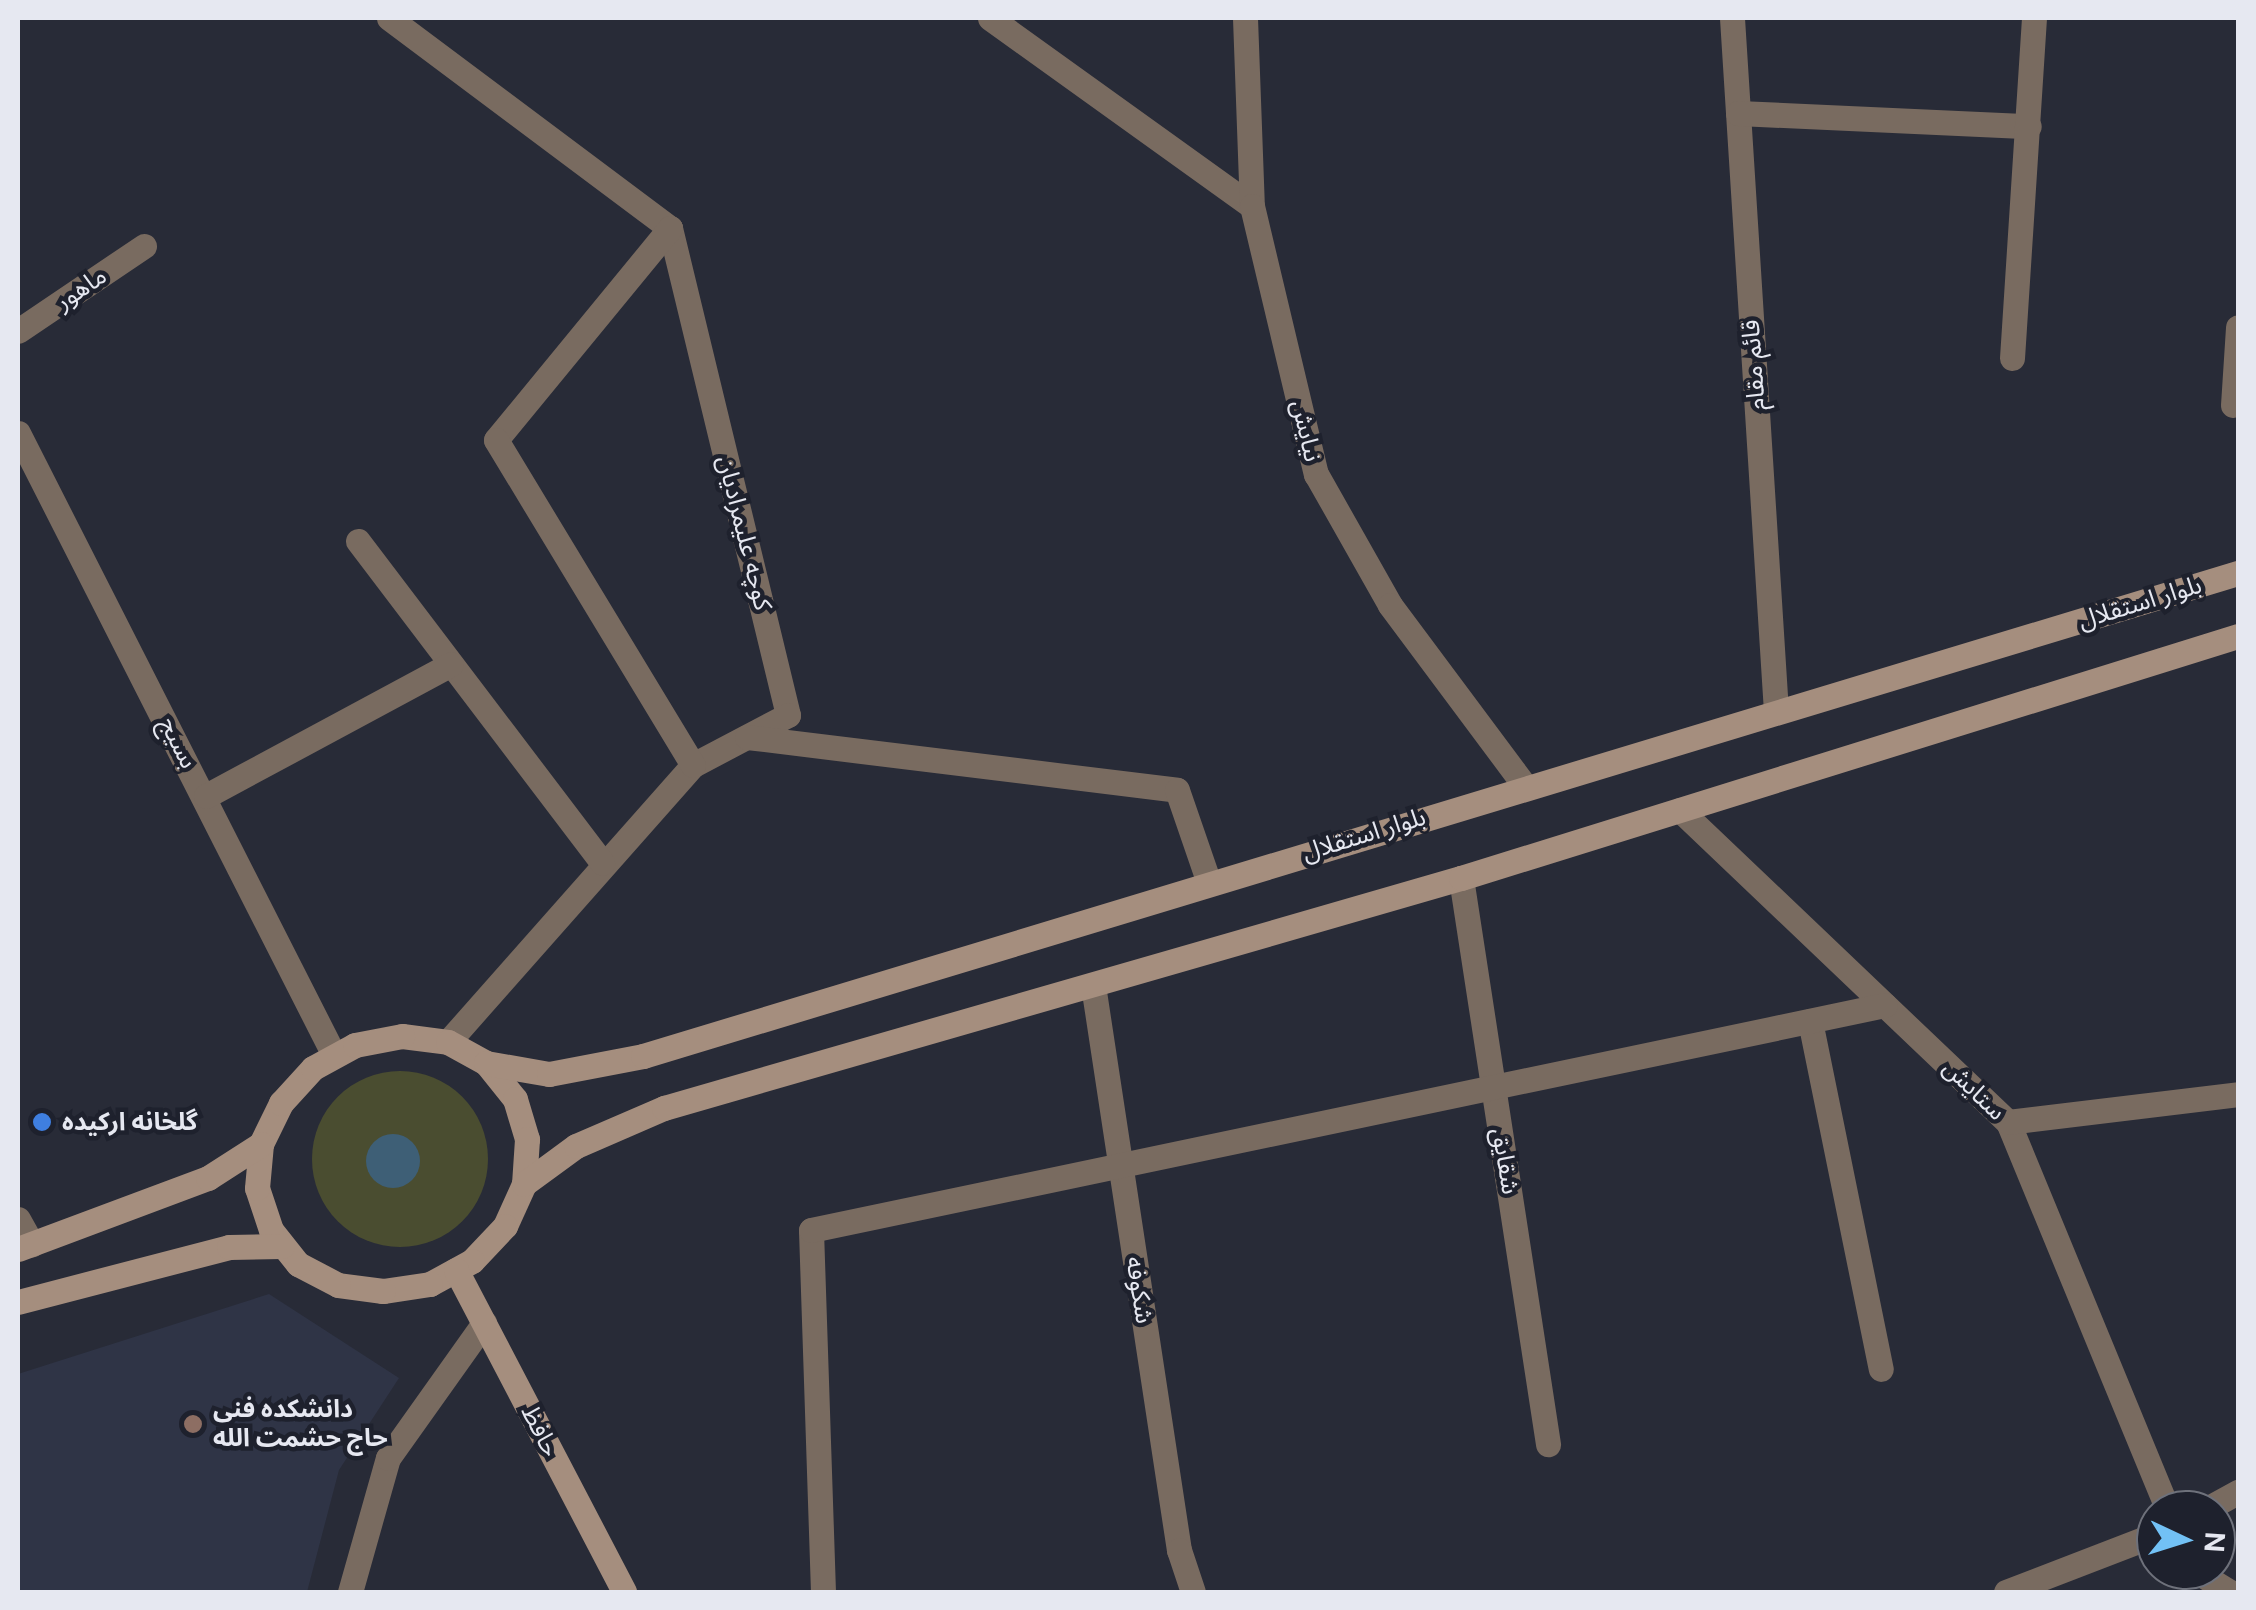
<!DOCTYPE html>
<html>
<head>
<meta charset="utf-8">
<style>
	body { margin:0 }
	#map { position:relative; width:2256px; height:1610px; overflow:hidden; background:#282b37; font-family:"DM Sans","Noto Sans Arabic",sans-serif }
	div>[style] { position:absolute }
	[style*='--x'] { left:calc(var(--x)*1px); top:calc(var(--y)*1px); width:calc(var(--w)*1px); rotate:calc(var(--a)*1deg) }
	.built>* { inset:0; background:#2f3446 }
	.green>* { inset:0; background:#4a4d30 }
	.round { border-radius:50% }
	.water>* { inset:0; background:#3e5f76 }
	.street>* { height:25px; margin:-12.5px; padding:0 12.5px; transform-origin:12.5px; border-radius:12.5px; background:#796b60 }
	.secondary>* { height:25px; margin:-12.5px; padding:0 12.5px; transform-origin:12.5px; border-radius:12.5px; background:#a58e7e }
	.dots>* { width:28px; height:28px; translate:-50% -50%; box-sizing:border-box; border:5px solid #1e212d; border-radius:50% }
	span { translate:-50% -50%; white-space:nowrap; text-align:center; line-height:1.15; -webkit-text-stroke:9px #1e212d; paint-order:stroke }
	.street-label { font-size:25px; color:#e6e8f1 }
	.poi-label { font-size:25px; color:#e6e8f1; font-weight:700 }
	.left { translate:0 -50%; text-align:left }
	.frame { position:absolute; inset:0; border:20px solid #e6e8f1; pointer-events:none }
	.north { position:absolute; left:2136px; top:1490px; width:100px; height:100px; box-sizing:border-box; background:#1e212d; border:2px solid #6e717b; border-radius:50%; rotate:94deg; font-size:28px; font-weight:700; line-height:40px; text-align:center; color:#e6e8f1 }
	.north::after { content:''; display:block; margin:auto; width:35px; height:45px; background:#72c1f5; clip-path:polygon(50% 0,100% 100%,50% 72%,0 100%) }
</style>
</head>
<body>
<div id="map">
	<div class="built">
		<i style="clip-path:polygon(269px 1294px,399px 1378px,339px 1470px,307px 1592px,18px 1592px,18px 1374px)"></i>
	</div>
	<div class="green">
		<i class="round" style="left:312px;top:1071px;width:176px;height:176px"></i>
	</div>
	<div class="water">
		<i class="round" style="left:366px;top:1134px;width:54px;height:54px"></i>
	</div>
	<div class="street">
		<i style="--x:389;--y:18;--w:351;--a:36.8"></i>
		<i style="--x:670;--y:228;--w:501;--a:76.38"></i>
		<i style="--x:788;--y:715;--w:107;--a:152.2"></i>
		<i style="--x:693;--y:765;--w:370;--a:131.5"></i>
		<i style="--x:990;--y:18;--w:322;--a:35.7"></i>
		<i style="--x:1245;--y:18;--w:188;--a:87.9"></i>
		<i style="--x:1252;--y:206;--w:276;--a:76.6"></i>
		<i style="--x:1316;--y:474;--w:150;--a:60.5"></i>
		<i style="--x:1390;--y:605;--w:226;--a:53.3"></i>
		<i style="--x:1732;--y:18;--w:695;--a:86.37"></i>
		<i style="--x:1738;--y:113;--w:291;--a:2.6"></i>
		<i style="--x:670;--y:228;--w:274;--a:129.4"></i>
		<i style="--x:496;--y:440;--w:380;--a:58.8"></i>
		<i style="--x:18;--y:331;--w:152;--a:-34"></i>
		<i style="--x:2012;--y:358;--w:341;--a:-86.3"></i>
		<i style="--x:2233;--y:405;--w:78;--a:-86.3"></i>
		<i style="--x:18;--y:433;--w:698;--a:63.07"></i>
		<i style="--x:358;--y:541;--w:404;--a:52.8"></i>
		<i style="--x:747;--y:737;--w:433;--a:7"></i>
		<i style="--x:1177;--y:790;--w:98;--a:71"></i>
		<i style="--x:206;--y:796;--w:278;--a:-28.3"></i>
		<i style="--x:1680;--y:810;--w:453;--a:43.6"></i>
		<i style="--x:2008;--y:1122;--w:420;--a:67.6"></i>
		<i style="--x:1461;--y:878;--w:573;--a:81.26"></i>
		<i style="--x:1093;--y:985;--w:572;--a:81.35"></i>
		<i style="--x:1179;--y:1550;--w:44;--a:71.6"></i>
		<i style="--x:1810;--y:1021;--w:355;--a:78.5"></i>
		<i style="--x:2008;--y:1122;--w:232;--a:-6.9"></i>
		<i style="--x:18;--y:1219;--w:29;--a:61"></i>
		<i style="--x:2205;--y:1510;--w:38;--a:-29"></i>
		<i style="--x:2194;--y:1570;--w:42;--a:31.4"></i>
		<i style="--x:350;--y:1592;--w:139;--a:-74.2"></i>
		<i style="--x:388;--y:1458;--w:166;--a:-54.6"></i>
		<i style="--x:823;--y:1592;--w:362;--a:-91.9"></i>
		<i style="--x:811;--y:1230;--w:1097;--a:-11.83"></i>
		<i style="--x:2006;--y:1592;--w:161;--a:-21.1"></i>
	</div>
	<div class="secondary">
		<i style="--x:402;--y:1036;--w:46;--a:7.4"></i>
		<i style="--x:448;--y:1042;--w:43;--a:28.9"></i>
		<i style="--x:486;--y:1063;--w:46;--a:51.1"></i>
		<i style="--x:515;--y:1099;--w:42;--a:73.3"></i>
		<i style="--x:527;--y:1139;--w:45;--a:93.8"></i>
		<i style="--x:524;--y:1184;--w:46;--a:114.3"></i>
		<i style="--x:505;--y:1226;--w:48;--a:133.3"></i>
		<i style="--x:472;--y:1261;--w:48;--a:151.3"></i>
		<i style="--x:430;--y:1284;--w:48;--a:171.5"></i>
		<i style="--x:383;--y:1291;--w:45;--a:-172.4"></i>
		<i style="--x:338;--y:1285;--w:45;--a:-152.3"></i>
		<i style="--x:298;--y:1264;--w:43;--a:-128.5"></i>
		<i style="--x:271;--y:1230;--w:44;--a:-108.4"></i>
		<i style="--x:257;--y:1188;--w:44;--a:-84.8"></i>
		<i style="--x:261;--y:1144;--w:46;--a:-64"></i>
		<i style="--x:281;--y:1103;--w:47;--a:-47.6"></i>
		<i style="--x:313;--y:1068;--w:48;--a:-28.7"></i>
		<i style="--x:355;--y:1045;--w:48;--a:-10.8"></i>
		<i style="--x:486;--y:1063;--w:64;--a:9.9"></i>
		<i style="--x:549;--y:1074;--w:96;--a:-10.8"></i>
		<i style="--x:643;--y:1056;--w:1667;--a:-16.85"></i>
		<i style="--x:524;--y:1184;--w:64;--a:-36.2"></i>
		<i style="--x:576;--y:1146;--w:96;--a:-23.4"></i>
		<i style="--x:664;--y:1108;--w:830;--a:-16.1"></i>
		<i style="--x:1461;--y:878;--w:814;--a:-17.3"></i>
		<i style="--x:18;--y:1249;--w:203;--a:-20.5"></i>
		<i style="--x:208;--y:1178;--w:63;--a:-32.7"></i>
		<i style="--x:456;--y:1270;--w:363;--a:62.4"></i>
		<i style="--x:18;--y:1302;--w:218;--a:-14.6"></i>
		<i style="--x:229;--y:1247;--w:53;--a:-1.1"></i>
	</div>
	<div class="dots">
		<i style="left:42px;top:1122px;background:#3f7fe0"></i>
		<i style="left:193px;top:1424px;background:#8d6e63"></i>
	</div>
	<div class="street-label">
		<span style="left:81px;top:289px;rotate:-34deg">ماهور</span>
		<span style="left:1754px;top:365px;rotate:-94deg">قائم مقام</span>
		<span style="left:1306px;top:431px;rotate:77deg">نیایش</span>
		<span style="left:744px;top:533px;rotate:76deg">کوچه علیمرادیان</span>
		<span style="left:2140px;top:603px;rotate:-17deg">بلوار استقلال</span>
		<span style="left:178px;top:743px;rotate:63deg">بسیج</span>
		<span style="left:1364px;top:835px;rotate:-17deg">بلوار استقلال</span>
		<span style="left:1974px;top:1090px;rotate:44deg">ستایش</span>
		<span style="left:1505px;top:1161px;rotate:81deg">شقایق</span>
		<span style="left:1139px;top:1290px;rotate:81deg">شکوفه</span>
		<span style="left:540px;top:1431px;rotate:63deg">حافظ</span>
	</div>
	<div class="poi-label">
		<span class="left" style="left:62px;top:1122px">گلخانه ارکیده</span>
		<span class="left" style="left:213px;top:1424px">دانشکده فنی<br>حاج حشمت الله</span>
	</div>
	<div class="frame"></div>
	<div class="north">N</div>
</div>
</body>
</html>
